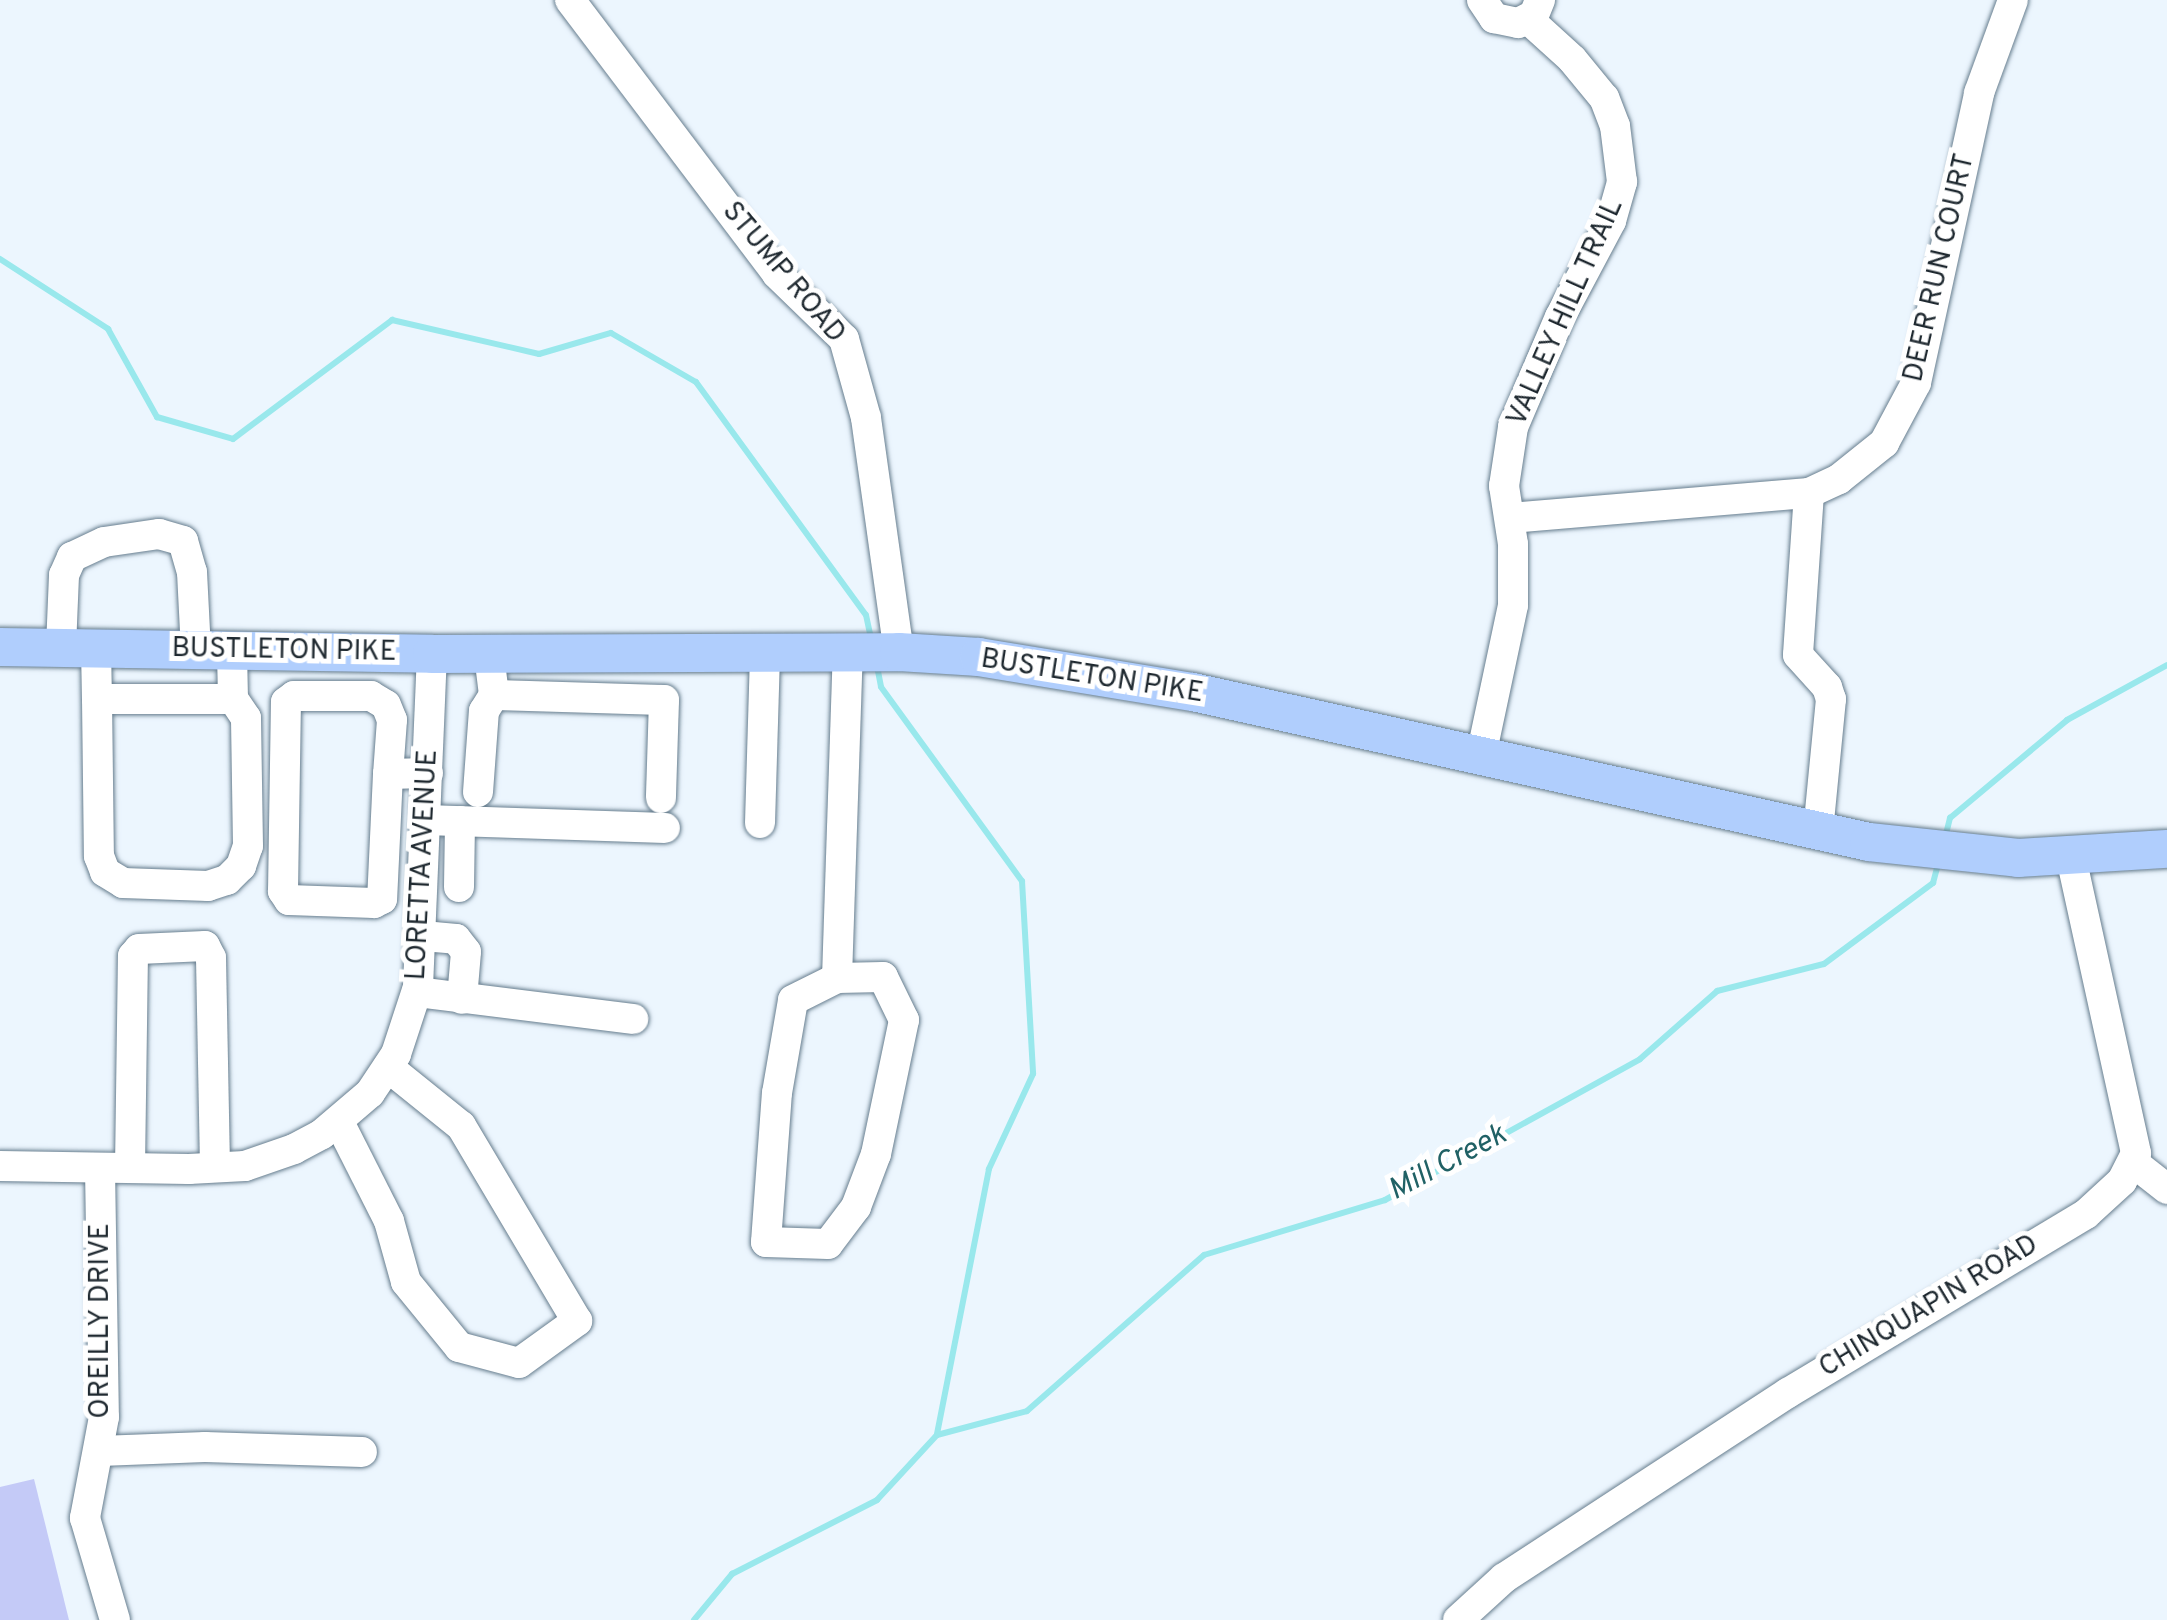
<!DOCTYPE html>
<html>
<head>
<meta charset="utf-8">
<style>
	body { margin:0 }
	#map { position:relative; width:2167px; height:1620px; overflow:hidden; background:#ecf6fe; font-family:Overpass,sans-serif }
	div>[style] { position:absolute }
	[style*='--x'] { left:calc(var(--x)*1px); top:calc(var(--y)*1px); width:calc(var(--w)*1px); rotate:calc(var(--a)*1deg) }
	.green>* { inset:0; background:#c4caf7 }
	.stream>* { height:6px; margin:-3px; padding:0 3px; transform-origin:3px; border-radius:3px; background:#99e8ec }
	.roads { filter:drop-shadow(0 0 2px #667d8e) drop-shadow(0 0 2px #667d8e) }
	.minor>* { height:30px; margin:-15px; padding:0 15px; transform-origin:15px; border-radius:15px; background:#fff }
	.major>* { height:38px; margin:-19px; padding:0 19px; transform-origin:19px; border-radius:19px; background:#b0cefd }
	span { translate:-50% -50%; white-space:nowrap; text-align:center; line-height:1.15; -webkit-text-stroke:10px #fff; paint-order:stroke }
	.street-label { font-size:28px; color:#1f2930 }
	.water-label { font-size:30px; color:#206165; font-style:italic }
</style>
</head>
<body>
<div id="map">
	<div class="green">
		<i style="clip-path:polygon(34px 1479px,69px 1620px,0 1620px,0 1487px)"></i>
	</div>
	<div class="stream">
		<i style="--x:0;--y:259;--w:129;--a:32.9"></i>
		<i style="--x:108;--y:329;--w:101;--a:60.9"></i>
		<i style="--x:157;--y:417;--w:79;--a:16.1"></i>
		<i style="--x:233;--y:439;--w:199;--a:-36.8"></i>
		<i style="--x:392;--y:320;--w:151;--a:13"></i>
		<i style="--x:539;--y:354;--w:75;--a:-16.3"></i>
		<i style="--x:611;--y:333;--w:98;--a:30"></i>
		<i style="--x:696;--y:382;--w:288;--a:53.9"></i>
		<i style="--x:866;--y:615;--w:25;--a:78"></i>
		<i style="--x:877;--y:666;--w:21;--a:79"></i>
		<i style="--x:881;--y:687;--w:240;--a:54"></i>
		<i style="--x:1022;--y:881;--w:193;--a:86.7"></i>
		<i style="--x:1033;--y:1074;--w:105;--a:114.9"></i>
		<i style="--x:989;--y:1169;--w:271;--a:101.1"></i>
		<i style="--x:1945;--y:838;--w:21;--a:-76"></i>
		<i style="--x:1950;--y:818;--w:153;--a:-39.9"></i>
		<i style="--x:2067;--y:720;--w:114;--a:-28.8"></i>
		<i style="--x:694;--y:1620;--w:60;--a:-50.4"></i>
		<i style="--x:732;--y:1574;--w:163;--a:-27"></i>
		<i style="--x:877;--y:1500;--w:88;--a:-47.3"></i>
		<i style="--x:937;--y:1435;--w:93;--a:-14.9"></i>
		<i style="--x:1027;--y:1411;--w:236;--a:-41.4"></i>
		<i style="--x:1204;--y:1255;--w:189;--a:-16.9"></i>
		<i style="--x:1385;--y:1200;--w:291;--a:-28.9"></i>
		<i style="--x:1640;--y:1059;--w:103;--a:-41.4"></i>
		<i style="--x:1717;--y:991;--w:110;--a:-14.2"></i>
		<i style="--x:1824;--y:964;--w:136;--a:-36.6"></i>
		<i style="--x:1933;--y:883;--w:24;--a:-75"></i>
	</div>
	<div class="roads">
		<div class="minor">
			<i style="--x:570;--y:0;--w:343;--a:52.9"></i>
			<i style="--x:777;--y:274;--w:93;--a:44.1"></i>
			<i style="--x:844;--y:339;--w:82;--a:74.4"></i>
			<i style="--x:866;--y:418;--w:236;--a:82"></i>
			<i style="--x:1482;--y:0;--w:22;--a:56"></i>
			<i style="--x:1494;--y:18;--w:25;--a:12"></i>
			<i style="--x:1518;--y:23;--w:18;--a:-27"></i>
			<i style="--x:1534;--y:15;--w:16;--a:-68"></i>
			<i style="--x:1809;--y:493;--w:162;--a:93.9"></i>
			<i style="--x:1798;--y:655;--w:43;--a:47.8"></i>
			<i style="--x:1827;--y:687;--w:13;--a:72"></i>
			<i style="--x:1831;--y:699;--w:134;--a:95.6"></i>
			<i style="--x:1510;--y:518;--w:300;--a:-4.8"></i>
			<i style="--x:1809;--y:493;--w:33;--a:-25"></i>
			<i style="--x:1839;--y:479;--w:58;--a:-38.7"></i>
			<i style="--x:1884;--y:443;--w:68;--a:-61.9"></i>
			<i style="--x:1916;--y:383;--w:297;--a:-77.7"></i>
			<i style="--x:1979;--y:93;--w:99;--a:-69.9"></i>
			<i style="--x:61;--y:647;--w:72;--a:-87.6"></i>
			<i style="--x:64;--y:575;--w:20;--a:-66"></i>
			<i style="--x:72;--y:557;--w:35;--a:-25"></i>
			<i style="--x:104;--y:542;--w:56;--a:-8.3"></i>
			<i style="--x:159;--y:534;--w:25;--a:16"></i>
			<i style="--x:183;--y:541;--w:32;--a:74"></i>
			<i style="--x:192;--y:572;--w:78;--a:87.1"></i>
			<i style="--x:96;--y:648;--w:51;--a:88.9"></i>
			<i style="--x:97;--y:699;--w:136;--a:0"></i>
			<i style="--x:233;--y:699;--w:48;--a:-91.2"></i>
			<i style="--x:494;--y:695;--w:170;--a:1.7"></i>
			<i style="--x:664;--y:700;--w:98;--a:91.8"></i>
			<i style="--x:97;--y:699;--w:157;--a:89.3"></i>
			<i style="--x:99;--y:856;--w:17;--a:69"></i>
			<i style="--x:105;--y:872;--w:21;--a:31"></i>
			<i style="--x:123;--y:883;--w:85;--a:2"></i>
			<i style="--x:208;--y:886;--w:20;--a:-18"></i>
			<i style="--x:227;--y:880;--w:20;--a:-45"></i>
			<i style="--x:241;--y:866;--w:21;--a:-71"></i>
			<i style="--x:248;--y:846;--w:128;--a:-90.9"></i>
			<i style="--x:246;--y:718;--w:23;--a:-124"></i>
			<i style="--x:1481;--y:756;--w:154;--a:-78"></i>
			<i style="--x:1513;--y:605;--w:61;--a:-90"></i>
			<i style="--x:1513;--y:544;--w:59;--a:-98.8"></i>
			<i style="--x:1504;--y:486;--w:60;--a:-81.3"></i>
			<i style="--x:1513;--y:427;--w:120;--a:-66.9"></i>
			<i style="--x:1560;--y:317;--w:109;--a:-62"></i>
			<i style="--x:1611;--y:221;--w:41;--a:-74.2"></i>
			<i style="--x:1622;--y:182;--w:56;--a:-97.1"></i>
			<i style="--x:1615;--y:126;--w:30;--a:-111"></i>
			<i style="--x:1604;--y:98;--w:50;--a:-129.4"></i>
			<i style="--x:1572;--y:59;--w:59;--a:-137.7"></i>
			<i style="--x:388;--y:774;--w:125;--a:92.7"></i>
			<i style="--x:382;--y:899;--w:9;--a:153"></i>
			<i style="--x:374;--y:903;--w:85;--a:-178"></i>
			<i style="--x:289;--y:900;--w:11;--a:-124"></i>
			<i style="--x:283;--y:891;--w:189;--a:-89.1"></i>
			<i style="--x:286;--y:702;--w:10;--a:-37"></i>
			<i style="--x:294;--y:696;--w:77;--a:0"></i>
			<i style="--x:371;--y:696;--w:17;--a:31"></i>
			<i style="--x:386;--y:705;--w:16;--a:68"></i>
			<i style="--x:392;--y:720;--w:54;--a:94.2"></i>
			<i style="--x:388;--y:774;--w:40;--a:-1.4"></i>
			<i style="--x:478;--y:792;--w:81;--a:-85.8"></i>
			<i style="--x:484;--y:711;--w:19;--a:-58"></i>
			<i style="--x:494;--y:695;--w:41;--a:-97"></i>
			<i style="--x:426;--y:820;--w:239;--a:1.9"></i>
			<i style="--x:760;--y:823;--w:170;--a:-88.3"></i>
			<i style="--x:459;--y:887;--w:66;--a:-89.1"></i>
			<i style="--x:423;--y:936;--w:33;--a:5"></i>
			<i style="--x:456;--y:939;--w:16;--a:52"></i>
			<i style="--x:466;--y:952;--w:47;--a:94.9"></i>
			<i style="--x:837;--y:978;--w:46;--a:-1.2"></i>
			<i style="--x:883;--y:977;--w:48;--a:64"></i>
			<i style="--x:904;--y:1020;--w:137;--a:101.8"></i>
			<i style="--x:876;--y:1154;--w:57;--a:110.7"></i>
			<i style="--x:856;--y:1207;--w:46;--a:127.1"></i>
			<i style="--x:828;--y:1244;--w:62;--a:-178.2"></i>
			<i style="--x:766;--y:1242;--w:149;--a:-85.8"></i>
			<i style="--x:777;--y:1093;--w:94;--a:-80.2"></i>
			<i style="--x:793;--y:1000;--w:49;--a:-26.6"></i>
			<i style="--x:837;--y:978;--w:325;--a:-88.1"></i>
			<i style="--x:417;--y:992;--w:218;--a:7.1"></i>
			<i style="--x:339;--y:1122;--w:111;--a:63.2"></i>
			<i style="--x:389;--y:1221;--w:63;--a:74.4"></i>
			<i style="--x:406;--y:1282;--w:84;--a:50.8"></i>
			<i style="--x:459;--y:1347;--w:62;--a:14.9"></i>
			<i style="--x:519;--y:1363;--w:72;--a:-35.9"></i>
			<i style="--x:577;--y:1321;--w:227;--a:-120.7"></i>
			<i style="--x:461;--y:1126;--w:94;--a:-141.1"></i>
			<i style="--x:2134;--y:1163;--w:42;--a:38.2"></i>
			<i style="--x:0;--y:1166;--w:189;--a:0.9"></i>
			<i style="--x:189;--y:1169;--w:56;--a:-3.1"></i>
			<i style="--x:245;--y:1166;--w:52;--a:-19.1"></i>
			<i style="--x:294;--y:1149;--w:32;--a:-28"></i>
			<i style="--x:322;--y:1134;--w:63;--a:-40.5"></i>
			<i style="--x:370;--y:1093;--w:47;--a:-56.3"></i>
			<i style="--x:396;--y:1054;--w:71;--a:-71.8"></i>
			<i style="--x:418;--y:987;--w:333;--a:-87.6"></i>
			<i style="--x:100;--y:1168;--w:249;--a:89.1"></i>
			<i style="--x:104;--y:1417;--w:103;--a:100.7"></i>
			<i style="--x:85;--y:1518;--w:106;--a:73.6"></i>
			<i style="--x:130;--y:1168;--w:212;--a:-89.2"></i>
			<i style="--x:133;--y:956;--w:9;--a:-49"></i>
			<i style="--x:139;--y:949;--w:66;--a:-2.6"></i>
			<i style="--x:205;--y:946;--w:13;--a:63"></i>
			<i style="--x:211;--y:958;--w:209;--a:88.9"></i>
			<i style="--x:100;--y:1451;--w:105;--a:-2.2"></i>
			<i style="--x:205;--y:1447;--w:157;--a:1.8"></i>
			<i style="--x:1458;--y:1620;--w:62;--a:-42.4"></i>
			<i style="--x:1504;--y:1578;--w:339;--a:-33.1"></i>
			<i style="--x:1788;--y:1393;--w:348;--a:-31"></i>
			<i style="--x:2086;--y:1214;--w:49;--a:-42.5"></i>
			<i style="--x:2122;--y:1181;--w:31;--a:-63"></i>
			<i style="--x:2136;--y:1153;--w:303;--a:-102.4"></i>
		</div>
		<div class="major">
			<i style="--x:0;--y:647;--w:432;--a:0.9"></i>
			<i style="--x:432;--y:654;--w:467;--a:-0.2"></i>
			<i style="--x:899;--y:652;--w:80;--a:3.6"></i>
			<i style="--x:979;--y:657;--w:217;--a:9.3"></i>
			<i style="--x:1193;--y:692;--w:692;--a:12.51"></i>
			<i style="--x:1869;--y:842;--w:150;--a:6.1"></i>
			<i style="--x:2018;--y:858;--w:149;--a:-3.5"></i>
		</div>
	</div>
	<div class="street-label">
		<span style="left:1940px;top:268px;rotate:-77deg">DEER RUN COURT</span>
		<span style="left:783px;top:273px;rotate:50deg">STUMP ROAD</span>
		<span style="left:1566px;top:313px;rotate:-66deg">VALLEY HILL TRAIL</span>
		<span style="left:284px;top:651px;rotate:1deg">BUSTLETON PIKE</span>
		<span style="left:1092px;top:677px;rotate:9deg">BUSTLETON PIKE</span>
		<span style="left:423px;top:865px;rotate:-87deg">LORETTA AVENUE</span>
		<span style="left:1929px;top:1307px;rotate:-31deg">CHINQUAPIN ROAD</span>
		<span style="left:101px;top:1321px;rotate:-90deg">OREILLY DRIVE</span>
	</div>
	<div class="water-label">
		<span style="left:1448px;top:1164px;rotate:-28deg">Mill Creek</span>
	</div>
</div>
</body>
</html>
